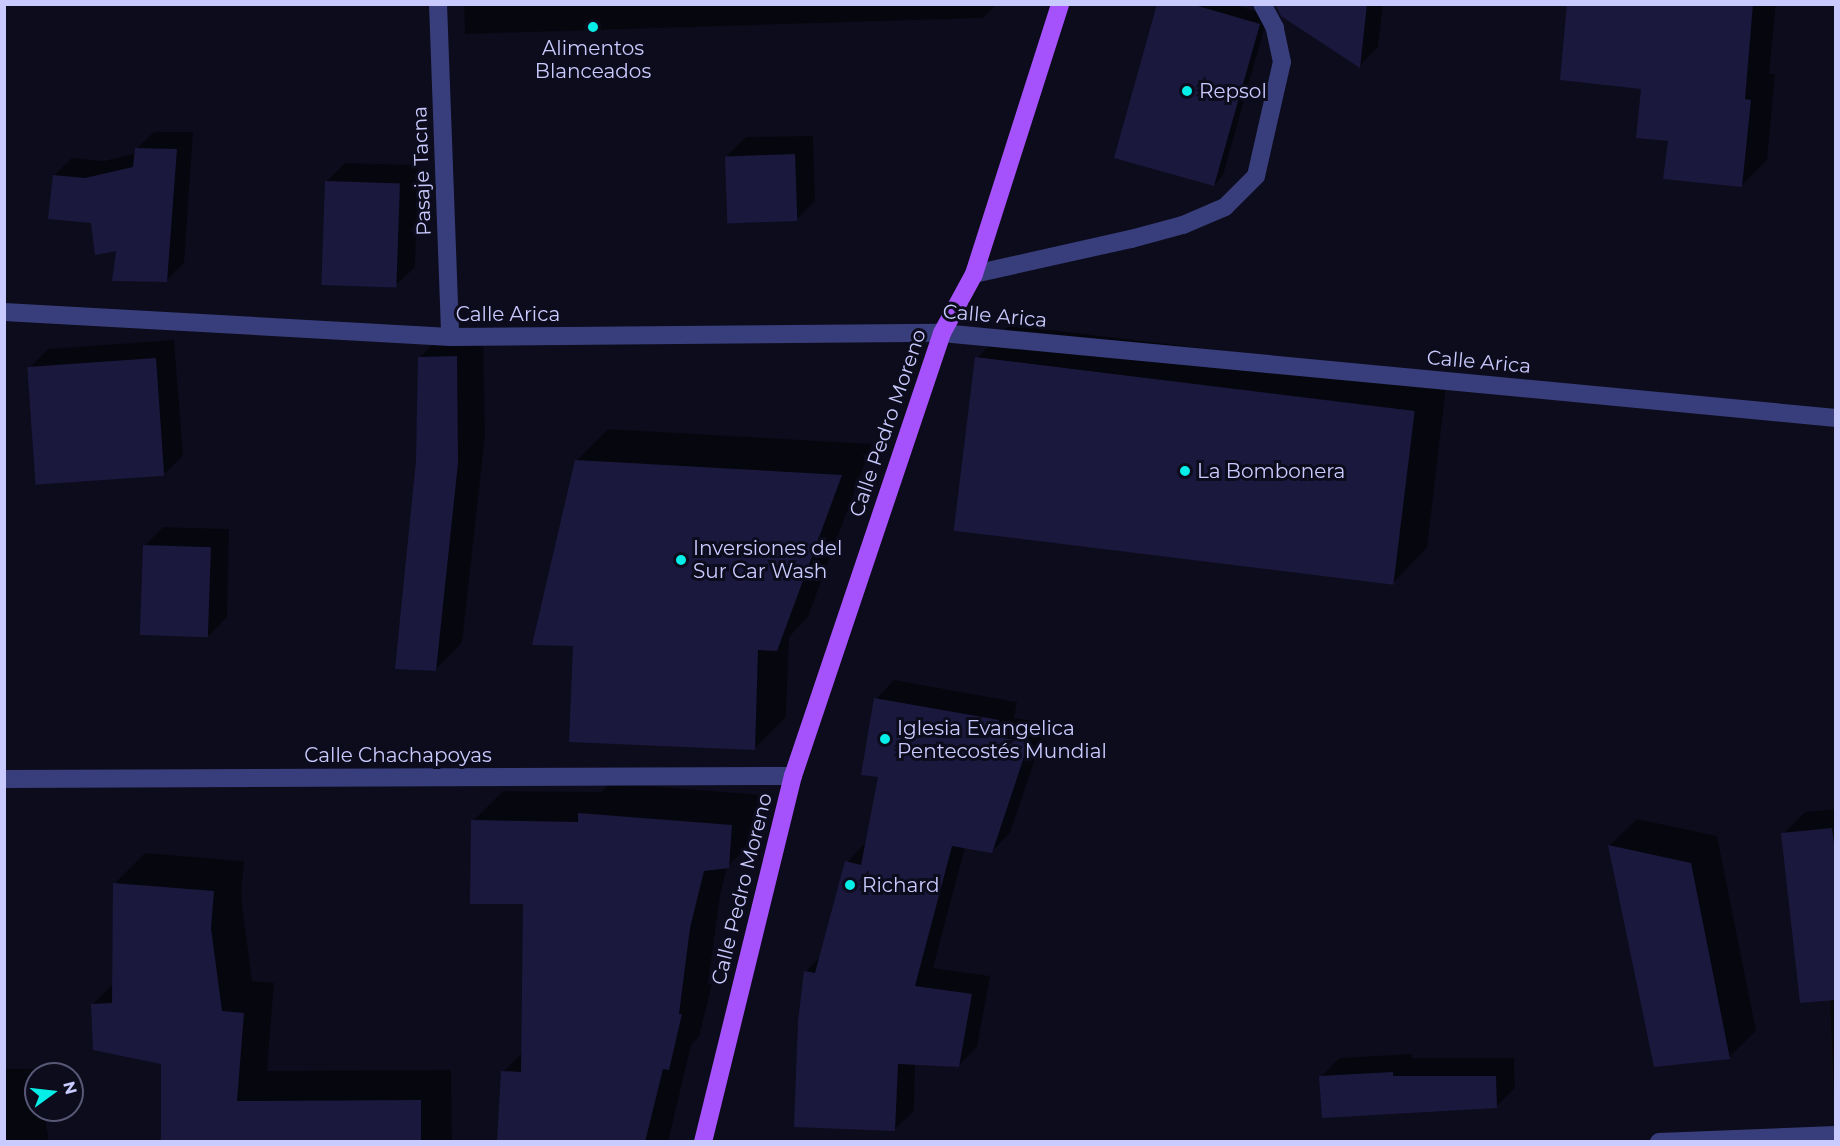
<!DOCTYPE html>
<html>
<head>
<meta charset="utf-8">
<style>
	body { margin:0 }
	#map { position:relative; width:1840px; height:1146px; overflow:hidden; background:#0d0c1d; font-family:Montserrat,sans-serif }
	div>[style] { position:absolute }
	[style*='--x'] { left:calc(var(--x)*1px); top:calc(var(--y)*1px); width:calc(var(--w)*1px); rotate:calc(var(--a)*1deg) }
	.shadow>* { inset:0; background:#0007 }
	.building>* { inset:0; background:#1b183d; transform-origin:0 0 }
	.minor>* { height:18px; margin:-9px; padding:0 9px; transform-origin:9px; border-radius:9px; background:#383e7b }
	.major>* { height:18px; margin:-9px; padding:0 9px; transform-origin:9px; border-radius:9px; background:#a652fc }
	.dots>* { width:16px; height:16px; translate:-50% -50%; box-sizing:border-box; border:3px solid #0d0c1d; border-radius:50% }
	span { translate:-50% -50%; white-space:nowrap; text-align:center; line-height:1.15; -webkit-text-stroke:6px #0d0c1d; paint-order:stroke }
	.poi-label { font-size:20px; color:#c9cafe }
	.left { translate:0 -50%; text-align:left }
	.street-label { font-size:20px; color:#c9cafe }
	.frame { position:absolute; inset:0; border:6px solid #c9cafe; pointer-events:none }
	.north { position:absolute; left:24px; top:1062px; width:60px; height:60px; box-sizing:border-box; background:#0d0c1d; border:2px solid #585877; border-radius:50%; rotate:75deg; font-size:16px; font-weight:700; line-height:24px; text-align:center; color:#c9cafe }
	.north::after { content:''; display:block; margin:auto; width:21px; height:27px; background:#05eee7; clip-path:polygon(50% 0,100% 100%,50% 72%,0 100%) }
</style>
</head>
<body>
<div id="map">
	<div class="shadow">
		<i style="clip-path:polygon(464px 4px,997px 4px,983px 18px,465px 34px)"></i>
		<i style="clip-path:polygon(1158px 4px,1231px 4px,1268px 15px,1223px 175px,1214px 185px)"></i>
		<i style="clip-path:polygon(1289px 4px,1383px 4px,1378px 47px,1360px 66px)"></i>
		<i style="clip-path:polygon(1568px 4px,1776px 4px,1769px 74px,1775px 74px,1767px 160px,1741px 186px,1669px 140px,1642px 87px)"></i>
		<i style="clip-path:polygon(154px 132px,193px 132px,184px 263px,166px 281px,118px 249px,54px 175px,72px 158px,104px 161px,136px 153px,136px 149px)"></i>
		<i style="clip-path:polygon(813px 136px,815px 201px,796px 220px,727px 156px,746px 137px)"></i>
		<i style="clip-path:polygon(345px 163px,418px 165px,415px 267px,396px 285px,326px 182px)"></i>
		<i style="clip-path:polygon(1010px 325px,1447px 378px,1427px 548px,1394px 582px,977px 358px)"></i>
		<i style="clip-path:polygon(483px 330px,485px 436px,462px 643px,436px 669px,417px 461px,419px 358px,446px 331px)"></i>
		<i style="clip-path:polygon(174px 340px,183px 456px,164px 474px,29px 368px,48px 349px)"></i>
		<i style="clip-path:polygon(608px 429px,872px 444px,808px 617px,789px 637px,786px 717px,754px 749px,575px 645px,577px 460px)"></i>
		<i style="clip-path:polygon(163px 527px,229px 529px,227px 617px,209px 636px,144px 546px)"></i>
		<i style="clip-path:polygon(894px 680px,1017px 702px,1014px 718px,1047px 723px,1010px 833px,991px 852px,965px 847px,933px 968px,990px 976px,977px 1047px,958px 1066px,915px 1064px,914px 1111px,895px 1129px,805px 972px,821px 956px,847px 862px,865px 843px,879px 776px,876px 699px)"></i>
		<i style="clip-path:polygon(610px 783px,762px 795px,759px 836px,727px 867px,720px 896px,708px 984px,712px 984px,699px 1037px,691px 1045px,668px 1142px,499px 1142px,503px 1072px,523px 1052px,525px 903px,473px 821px,503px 791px,601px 792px)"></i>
		<i style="clip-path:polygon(1836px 809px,1836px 1093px,1834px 1093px,1830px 999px,1783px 834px,1805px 812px)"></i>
		<i style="clip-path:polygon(1637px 819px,1717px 836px,1756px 1031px,1729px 1057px,1656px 1066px,1610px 845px)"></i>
		<i style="clip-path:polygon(145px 853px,244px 861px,241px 896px,252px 981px,274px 983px,267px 1071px,451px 1070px,452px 1142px,163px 1142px,162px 1063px,92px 1005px,113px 984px,114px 884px)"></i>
		<i style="clip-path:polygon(1412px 1054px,1412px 1058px,1514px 1058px,1515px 1088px,1496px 1107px,1321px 1077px,1339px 1058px)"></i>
		<i style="clip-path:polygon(4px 1069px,35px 1069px,36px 1110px,44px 1110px,49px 1142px,4px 1142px)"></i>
	</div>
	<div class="building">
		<i style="clip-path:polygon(1157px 4px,1191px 4px,1260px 24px,1214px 186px,1114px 158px)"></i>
		<i style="clip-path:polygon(1275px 4px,1367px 4px,1360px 68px,1281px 16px)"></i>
		<i style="clip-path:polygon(1567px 4px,1753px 4px,1745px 99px,1751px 100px,1742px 187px,1663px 179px,1668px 141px,1636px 138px,1641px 89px,1560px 80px)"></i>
		<i style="clip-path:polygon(135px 148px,177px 149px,167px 282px,112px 281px,116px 251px,95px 255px,91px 223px,48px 219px,53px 175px,85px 178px,133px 167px)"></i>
		<i style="left:795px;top:154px;width:67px;height:70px;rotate:88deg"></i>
		<i style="left:325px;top:181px;width:75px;height:104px;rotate:2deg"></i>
		<i style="clip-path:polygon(457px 356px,458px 463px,436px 671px,395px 669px,416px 461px,418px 357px)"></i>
		<i style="left:975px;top:357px;width:443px;height:175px;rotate:7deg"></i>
		<i style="left:156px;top:358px;width:118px;height:129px;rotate:86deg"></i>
		<i style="clip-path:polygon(575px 460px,842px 475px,777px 651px,758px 650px,755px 750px,569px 742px,573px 646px,532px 645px)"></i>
		<i style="left:143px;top:545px;width:68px;height:90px;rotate:2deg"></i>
		<i style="clip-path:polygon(874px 698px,999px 720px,996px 737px,1029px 742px,992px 853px,952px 846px,915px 986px,972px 994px,959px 1067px,898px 1064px,895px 1131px,794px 1127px,798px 1021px,804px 971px,815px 973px,845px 861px,861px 865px,878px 777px,861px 775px)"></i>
		<i style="clip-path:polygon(578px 813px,732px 825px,729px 868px,704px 871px,690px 928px,679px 1014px,682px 1014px,669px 1070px,663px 1069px,645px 1142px,497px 1142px,501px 1071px,521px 1072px,523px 904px,470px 904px,471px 820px,578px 822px)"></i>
		<i style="clip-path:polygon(1832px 828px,1836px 860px,1836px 1000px,1800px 1003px,1781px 833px)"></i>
		<i style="clip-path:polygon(1608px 845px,1691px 863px,1730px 1059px,1654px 1067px)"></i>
		<i style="clip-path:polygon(113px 883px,214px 891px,211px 928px,222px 1011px,244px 1013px,237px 1101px,421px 1100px,421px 1142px,161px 1142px,161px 1064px,93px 1050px,91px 1004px,112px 1003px)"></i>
		<i style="clip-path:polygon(1393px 1072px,1393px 1076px,1496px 1076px,1497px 1108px,1322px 1118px,1319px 1076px)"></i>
	</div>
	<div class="minor">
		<i style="--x:438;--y:4;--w:333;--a:87.9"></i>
		<i style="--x:974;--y:274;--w:161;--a:-12.6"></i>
		<i style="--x:1131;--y:239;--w:54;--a:-15.1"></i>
		<i style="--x:1183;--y:225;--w:46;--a:-23.2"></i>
		<i style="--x:1225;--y:207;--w:44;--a:-45"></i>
		<i style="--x:1256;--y:176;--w:117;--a:-77.2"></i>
		<i style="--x:1282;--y:62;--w:35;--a:-102"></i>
		<i style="--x:1275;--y:28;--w:27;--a:-118"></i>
		<i style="--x:4;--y:312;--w:447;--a:3.2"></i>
		<i style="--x:450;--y:337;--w:492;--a:-0.5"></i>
		<i style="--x:942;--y:333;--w:898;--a:5.43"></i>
		<i style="--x:4;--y:779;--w:789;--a:-0.22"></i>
		<i style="--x:1659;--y:1142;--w:177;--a:-2.3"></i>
	</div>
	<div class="major">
		<i style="--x:703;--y:1142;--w:377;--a:-76.2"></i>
		<i style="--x:793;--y:776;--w:467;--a:-71.4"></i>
		<i style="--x:942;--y:333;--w:67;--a:-61.5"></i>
		<i style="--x:974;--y:274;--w:283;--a:-72.3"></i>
	</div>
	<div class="dots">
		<i style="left:593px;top:27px;background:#05eee7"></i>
		<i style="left:1187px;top:91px;background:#05eee7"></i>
		<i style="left:1185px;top:471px;background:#05eee7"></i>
		<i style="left:681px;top:560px;background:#05eee7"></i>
		<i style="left:885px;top:739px;background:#05eee7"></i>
		<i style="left:850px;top:885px;background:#05eee7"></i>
	</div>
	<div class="poi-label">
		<span style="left:593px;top:60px">Alimentos<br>Blanceados</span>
		<span class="left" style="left:1199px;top:91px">Repsol</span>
		<span class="left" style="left:1197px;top:471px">La Bombonera</span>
		<span class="left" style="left:693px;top:560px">Inversiones del<br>Sur Car Wash</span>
		<span class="left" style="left:897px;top:740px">Iglesia Evangelica<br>Pentecostés Mundial</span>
		<span class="left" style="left:862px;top:885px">Richard</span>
	</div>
	<div class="street-label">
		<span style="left:422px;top:171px;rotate:-92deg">Pasaje Tacna</span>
		<span style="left:508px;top:314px">Calle Arica</span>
		<span style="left:995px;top:316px;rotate:5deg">Calle Arica</span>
		<span style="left:1479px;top:362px;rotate:5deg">Calle Arica</span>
		<span style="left:888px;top:423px;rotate:-71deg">Calle Pedro Moreno</span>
		<span style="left:398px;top:755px">Calle Chachapoyas</span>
		<span style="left:742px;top:889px;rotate:-76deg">Calle Pedro Moreno</span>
	</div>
	<div class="frame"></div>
	<div class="north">N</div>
</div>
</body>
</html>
